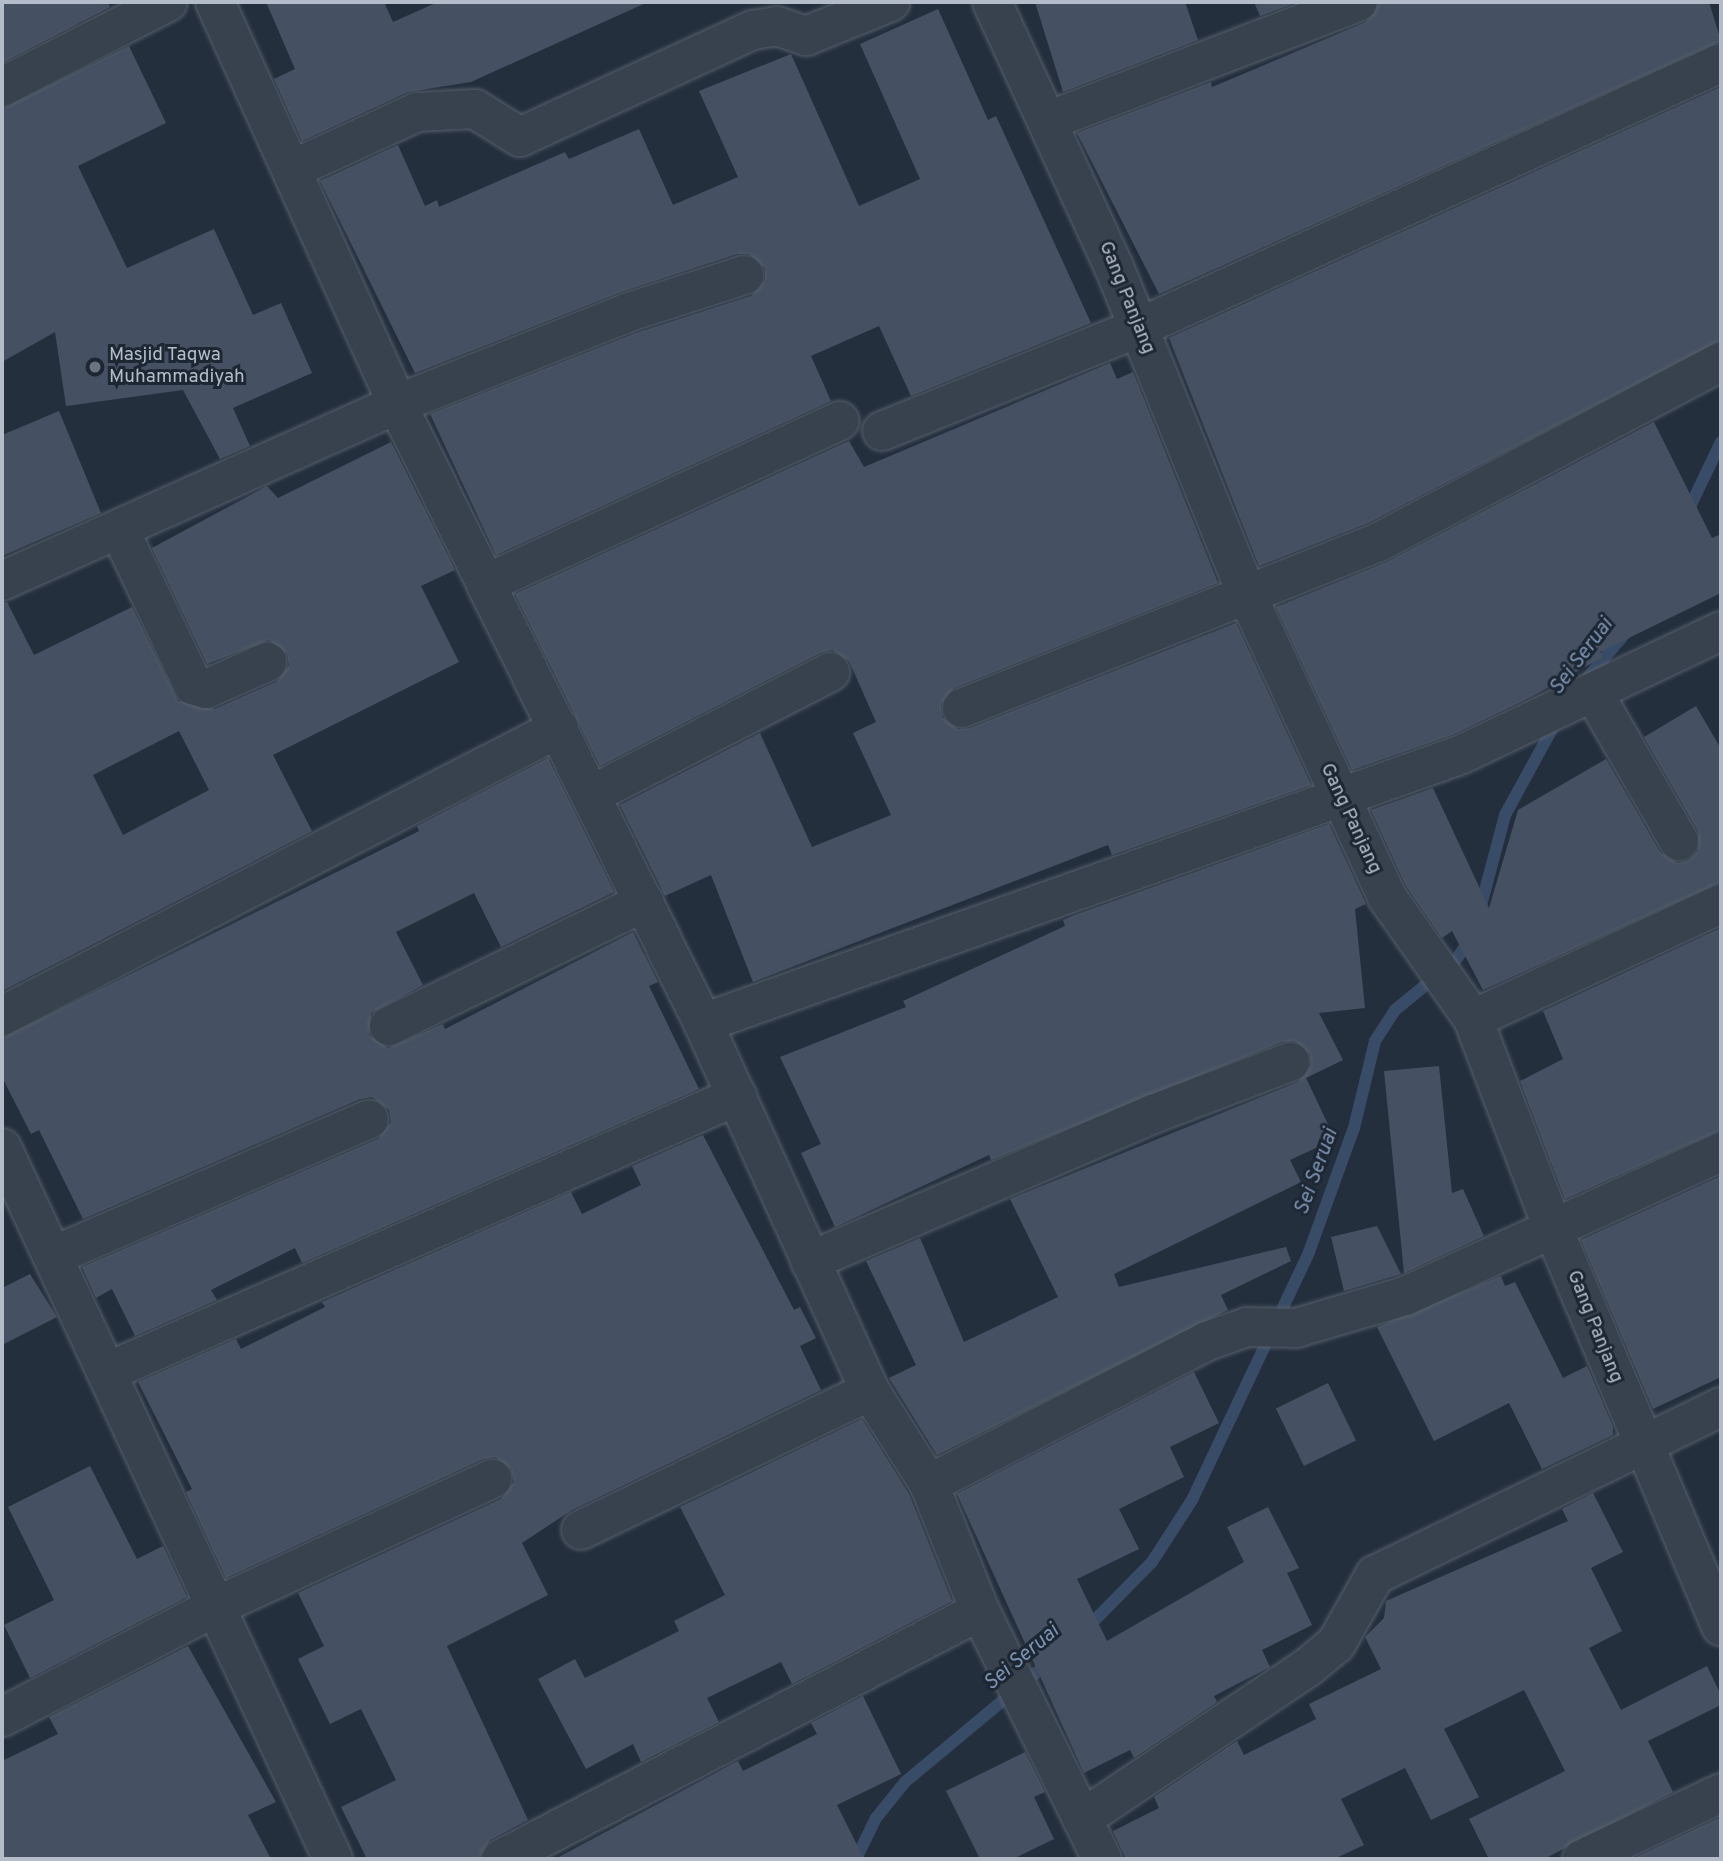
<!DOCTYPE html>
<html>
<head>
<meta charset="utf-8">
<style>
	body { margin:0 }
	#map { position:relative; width:1723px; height:1861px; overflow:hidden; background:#242f3e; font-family:Overpass,sans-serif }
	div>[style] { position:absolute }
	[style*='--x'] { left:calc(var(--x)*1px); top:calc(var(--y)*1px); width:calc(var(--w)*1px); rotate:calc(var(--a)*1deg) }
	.stream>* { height:12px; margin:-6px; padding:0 6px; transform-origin:6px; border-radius:6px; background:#394c67 }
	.building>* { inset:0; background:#455162; transform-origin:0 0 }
	.roads { filter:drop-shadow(0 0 2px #565f6c) drop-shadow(0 0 2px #565f6c) }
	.street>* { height:38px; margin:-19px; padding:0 19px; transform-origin:19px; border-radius:19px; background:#38414e }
	.dots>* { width:19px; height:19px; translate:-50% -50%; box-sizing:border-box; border:4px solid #1d2633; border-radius:50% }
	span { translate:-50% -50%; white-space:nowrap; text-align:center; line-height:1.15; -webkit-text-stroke:6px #1d2633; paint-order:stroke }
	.street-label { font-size:19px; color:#b4bcc9 }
	.poi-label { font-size:19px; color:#b4bcc9 }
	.left { translate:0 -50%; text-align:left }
	.water-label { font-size:21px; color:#7c92b1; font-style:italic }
	.frame { position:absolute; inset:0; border:4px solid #b4bcc9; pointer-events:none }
</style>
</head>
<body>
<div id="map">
	<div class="stream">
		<i style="--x:1686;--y:515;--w:81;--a:-64.4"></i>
		<i style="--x:1588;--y:677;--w:62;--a:-49.6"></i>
		<i style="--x:1479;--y:913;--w:101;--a:-75.1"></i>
		<i style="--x:1505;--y:815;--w:108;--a:-61.3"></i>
		<i style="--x:1086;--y:1629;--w:94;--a:-45.4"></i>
		<i style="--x:1152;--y:1562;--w:74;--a:-57.2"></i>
		<i style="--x:1192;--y:1500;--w:274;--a:-64.7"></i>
		<i style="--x:1309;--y:1252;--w:132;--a:-70.1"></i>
		<i style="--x:1354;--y:1128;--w:89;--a:-76.4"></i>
		<i style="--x:1375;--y:1041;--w:37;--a:-57"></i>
		<i style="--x:1395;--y:1010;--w:77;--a:-39.2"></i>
		<i style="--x:1455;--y:961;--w:29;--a:-55"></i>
		<i style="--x:856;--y:1859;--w:46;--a:-64"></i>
		<i style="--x:876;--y:1818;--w:46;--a:-51.1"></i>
		<i style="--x:905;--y:1782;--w:187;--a:-39.8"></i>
	</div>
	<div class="building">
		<i style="clip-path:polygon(2px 2px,108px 2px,110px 7px,2px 63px)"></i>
		<i style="clip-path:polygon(266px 2px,384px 2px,393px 22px,438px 2px,648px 2px,471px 82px,408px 92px,302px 141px,274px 79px,295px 69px)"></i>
		<i style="clip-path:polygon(1035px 2px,1185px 2px,1198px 40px,1063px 92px)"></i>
		<i style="clip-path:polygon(1254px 2px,1298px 2px,1260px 16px)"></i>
		<i style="clip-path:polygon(1379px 2px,1709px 2px,1721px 41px,1159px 294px,1077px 133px,1211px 82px,1212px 87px,1366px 22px)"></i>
		<i style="clip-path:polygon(938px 9px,988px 120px,996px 116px,1091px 323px,911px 396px,879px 326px,811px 356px,831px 401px,496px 555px,430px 414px,636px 333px,751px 296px,765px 280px,765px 268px,749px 254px,737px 254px,621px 292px,415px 373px,320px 181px,398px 145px,425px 206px,437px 200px,439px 207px,565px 152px,569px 159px,639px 129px,673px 205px,738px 177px,699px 91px,791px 54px,859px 206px,920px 179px,860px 44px)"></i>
		<i style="clip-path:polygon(129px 46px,166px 123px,78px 166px,127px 268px,214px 229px,253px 315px,281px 303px,312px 373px,233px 408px,250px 446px,220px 459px,183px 390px,66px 406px,55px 332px,2px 362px,2px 109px)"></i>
		<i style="clip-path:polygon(1721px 87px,1721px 340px,1368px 523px,1259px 566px,1169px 338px)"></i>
		<i style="clip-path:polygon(1110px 363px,1117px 379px,1133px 372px,1218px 583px,954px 688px,941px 704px,942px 717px,958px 729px,970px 728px,1236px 623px,1311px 785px,1112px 855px,1108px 845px,753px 982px,711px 875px,665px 896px,620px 805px,760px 733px,812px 847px,891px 815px,853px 733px,876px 722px,849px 661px,832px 650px,820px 653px,600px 766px,515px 594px,849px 441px,864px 467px)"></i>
		<i style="clip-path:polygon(59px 411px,101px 513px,2px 556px,2px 435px)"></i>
		<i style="clip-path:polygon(1654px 422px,1712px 538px,1721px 534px,1721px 593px,1600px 652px,1603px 657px,1531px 697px,1452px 735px,1352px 770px,1276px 607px,1387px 562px)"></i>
		<i style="clip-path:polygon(evenodd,391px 442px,455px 570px,421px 586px,459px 662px,273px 755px,312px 831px,2px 991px,2px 603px,7px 602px,34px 655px,132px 607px,178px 701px,215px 709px,276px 682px,289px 665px,287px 654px,269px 640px,207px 664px,152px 548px,267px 486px,278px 498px,391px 442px,179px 731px,209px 790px,123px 835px,93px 775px,179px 731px)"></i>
		<i style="clip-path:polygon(1696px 706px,1721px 749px,1721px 882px,1483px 990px,1452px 931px,1442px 938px,1406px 886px,1371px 810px,1433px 788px,1489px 908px,1518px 810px,1606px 759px,1660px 852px,1678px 863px,1689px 860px,1698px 851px,1698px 831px,1644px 737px)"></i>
		<i style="clip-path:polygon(548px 758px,614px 892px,501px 947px,474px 893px,396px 932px,423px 985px,371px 1013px,369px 1035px,388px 1048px,443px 1024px,445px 1029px,633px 932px,658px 982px,649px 986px,699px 1089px,302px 1263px,295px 1248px,211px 1290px,217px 1300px,135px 1336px,112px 1289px,96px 1298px,82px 1267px,378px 1139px,391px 1122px,389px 1110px,372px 1097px,360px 1099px,83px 1219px,39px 1130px,31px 1134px,2px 1077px,2px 1038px,419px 831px,417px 826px)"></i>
		<i style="clip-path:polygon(1329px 824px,1366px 904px,1355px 909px,1365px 1008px,1319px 1013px,1343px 1060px,1306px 1078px,1335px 1139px,1290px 1160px,1301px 1182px,1114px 1274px,1119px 1287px,1286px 1247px,1291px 1261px,1221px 1295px,1228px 1310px,937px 1455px,889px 1378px,916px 1365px,866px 1261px,920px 1238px,964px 1342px,1058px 1297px,1010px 1199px,1298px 1082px,1311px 1066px,1310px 1054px,1294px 1041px,1282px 1042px,991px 1160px,989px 1155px,835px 1227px,801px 1153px,821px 1144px,780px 1057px,906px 1007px,903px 1001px,1065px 926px,1063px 920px,1072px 916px)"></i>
		<i style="clip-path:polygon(1721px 928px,1721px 1130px,1565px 1199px,1520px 1081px,1563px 1059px,1543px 1011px)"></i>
		<i style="clip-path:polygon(1439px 1066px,1452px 1193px,1463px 1189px,1484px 1236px,1404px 1273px,1384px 1071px)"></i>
		<i style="clip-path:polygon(703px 1135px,794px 1310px,800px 1307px,816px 1338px,800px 1346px,821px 1390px,572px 1510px,522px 1543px,548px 1595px,447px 1646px,528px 1820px,490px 1840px,479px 1859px,367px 1859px,341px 1807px,396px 1780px,361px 1709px,330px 1724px,298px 1659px,324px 1646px,298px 1593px,501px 1499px,514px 1482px,511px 1469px,495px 1457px,483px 1459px,226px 1578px,186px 1492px,192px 1489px,138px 1382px,236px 1339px,241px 1349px,325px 1307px,322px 1302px,571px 1192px,582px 1214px,641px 1185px,632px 1166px)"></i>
		<i style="clip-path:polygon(1721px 1176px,1721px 1377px,1653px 1409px,1581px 1240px)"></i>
		<i style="clip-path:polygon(1377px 1226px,1401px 1274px,1344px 1291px,1331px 1237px)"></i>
		<i style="clip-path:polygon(30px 1274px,57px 1317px,2px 1345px,2px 1288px)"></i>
		<i style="clip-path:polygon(1501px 1276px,1505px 1286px,1515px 1282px,1563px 1378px,1587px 1366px,1613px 1427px,1613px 1435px,1542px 1469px,1509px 1403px,1434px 1441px,1377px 1327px)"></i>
		<i style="clip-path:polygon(1194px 1372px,1219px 1423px,1170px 1447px,1184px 1477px,1119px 1509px,1139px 1549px,1077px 1579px,1107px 1641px,1244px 1562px,1227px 1527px,1268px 1507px,1299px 1568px,1287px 1573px,1312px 1625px,1262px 1650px,1270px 1667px,1214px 1696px,1217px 1702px,1134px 1758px,1130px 1750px,1084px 1773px,957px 1494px)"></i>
		<i style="left:1328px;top:1383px;width:64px;height:58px;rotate:64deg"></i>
		<i style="clip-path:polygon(862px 1419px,909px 1494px,952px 1601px,792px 1684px,781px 1662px,707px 1698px,719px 1722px,641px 1762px,633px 1744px,586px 1769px,538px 1679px,575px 1659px,585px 1678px,679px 1631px,674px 1621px,725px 1595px,680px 1507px)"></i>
		<i style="clip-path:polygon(90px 1466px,137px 1559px,163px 1546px,187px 1597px,30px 1678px,4px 1625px,54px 1600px,8px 1507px)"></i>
		<i style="clip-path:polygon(1593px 1493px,1623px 1552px,1591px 1568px,1622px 1631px,1589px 1648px,1621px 1710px,1707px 1666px,1721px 1695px,1721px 1705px,1648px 1741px,1673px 1792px,1544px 1859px,1489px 1859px,1469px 1819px,1565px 1771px,1524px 1690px,1444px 1729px,1479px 1797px,1431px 1820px,1405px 1768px,1341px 1799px,1364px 1845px,1334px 1859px,1126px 1859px,1113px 1831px,1159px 1808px,1154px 1797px,1237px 1741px,1244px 1755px,1316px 1719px,1309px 1704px,1381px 1669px,1365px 1637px,1384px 1618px,1386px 1601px,1568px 1521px,1562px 1509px)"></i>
		<i style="clip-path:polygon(188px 1646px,276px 1802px,248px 1815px,271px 1859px,2px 1859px,2px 1761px,58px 1734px,49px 1717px)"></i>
		<i style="clip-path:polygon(863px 1696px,901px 1774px,837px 1805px,864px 1859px,555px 1859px,738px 1761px,743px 1771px,817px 1734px,811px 1723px)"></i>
		<i style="clip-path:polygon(1025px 1752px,1045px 1792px,1034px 1797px,1054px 1839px,1013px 1859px,980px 1859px,946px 1791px)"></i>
		<i style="clip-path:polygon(1721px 1817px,1721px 1859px,1632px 1859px)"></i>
	</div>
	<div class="roads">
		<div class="street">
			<i style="--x:215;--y:2;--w:441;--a:65.6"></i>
			<i style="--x:397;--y:404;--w:691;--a:63.69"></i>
			<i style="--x:703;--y:1023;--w:404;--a:65.6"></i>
			<i style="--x:870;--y:1391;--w:110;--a:57.6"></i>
			<i style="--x:929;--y:1484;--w:137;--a:68.1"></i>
			<i style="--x:980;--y:1611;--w:276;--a:63.8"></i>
			<i style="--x:992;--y:2;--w:292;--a:65.3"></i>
			<i style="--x:1114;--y:267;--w:354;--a:67.9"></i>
			<i style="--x:1247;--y:595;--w:333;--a:65.1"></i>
			<i style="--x:1387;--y:897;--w:149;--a:54.8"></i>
			<i style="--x:1473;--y:1019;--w:227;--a:69.1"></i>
			<i style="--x:1554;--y:1231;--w:429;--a:67.1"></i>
			<i style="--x:2;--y:87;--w:186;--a:-27.1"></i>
			<i style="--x:1048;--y:121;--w:332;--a:-21"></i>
			<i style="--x:293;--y:169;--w:136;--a:-24.7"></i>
			<i style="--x:417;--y:112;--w:58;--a:-3"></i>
			<i style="--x:475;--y:109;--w:53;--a:31.9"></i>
			<i style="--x:520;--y:137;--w:256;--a:-24.7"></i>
			<i style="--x:753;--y:30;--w:24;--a:-9"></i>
			<i style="--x:777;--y:26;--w:31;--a:19"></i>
			<i style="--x:806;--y:36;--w:91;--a:-22"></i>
			<i style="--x:882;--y:431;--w:276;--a:-21.9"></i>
			<i style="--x:1138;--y:328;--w:640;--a:-24.44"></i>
			<i style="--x:119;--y:529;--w:173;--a:64.6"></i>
			<i style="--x:193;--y:685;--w:14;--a:17"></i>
			<i style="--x:206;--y:689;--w:67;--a:-23.9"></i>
			<i style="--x:2;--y:581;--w:433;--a:-24.1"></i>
			<i style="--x:397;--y:404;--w:250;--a:-21.6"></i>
			<i style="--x:629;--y:312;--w:121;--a:-17.8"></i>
			<i style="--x:487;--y:583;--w:388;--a:-24.7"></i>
			<i style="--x:1594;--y:694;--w:170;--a:60"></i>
			<i style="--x:962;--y:708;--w:447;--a:-21.7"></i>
			<i style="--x:1377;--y:543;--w:389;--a:-27.8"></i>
			<i style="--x:591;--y:795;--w:269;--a:-27.2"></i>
			<i style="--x:2;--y:1016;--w:627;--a:-27.34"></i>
			<i style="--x:1473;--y:1019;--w:273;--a:-24.9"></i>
			<i style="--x:703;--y:1023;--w:803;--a:-19.5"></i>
			<i style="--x:1460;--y:755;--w:289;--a:-25.4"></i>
			<i style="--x:389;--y:1026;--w:284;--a:-25.9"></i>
			<i style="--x:2;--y:1148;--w:784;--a:65.04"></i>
			<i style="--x:53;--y:1256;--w:344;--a:-23.4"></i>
			<i style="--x:810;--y:1261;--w:373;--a:-23.2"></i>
			<i style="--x:1153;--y:1114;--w:147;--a:-20.8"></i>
			<i style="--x:107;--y:1372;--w:688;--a:-23.66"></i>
			<i style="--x:929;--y:1484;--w:313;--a:-27.2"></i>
			<i style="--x:1207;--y:1341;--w:42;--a:-19.3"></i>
			<i style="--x:1247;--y:1327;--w:49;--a:1.2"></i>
			<i style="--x:1296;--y:1328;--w:114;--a:-16.4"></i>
			<i style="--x:1405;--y:1296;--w:347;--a:-24.5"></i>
			<i style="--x:581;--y:1530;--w:321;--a:-25.7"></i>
			<i style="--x:2;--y:1717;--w:244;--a:-27.3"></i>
			<i style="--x:219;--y:1605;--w:301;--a:-24.8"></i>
			<i style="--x:1082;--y:1819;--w:271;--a:-33.9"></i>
			<i style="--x:1307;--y:1668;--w:38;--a:-40"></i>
			<i style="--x:1336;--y:1644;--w:79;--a:-60.5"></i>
			<i style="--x:1375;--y:1575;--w:385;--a:-25.9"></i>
			<i style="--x:501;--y:1859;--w:539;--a:-27.37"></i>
			<i style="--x:1582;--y:1859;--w:154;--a:-25.4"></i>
		</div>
	</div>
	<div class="dots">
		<i style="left:95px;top:367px;background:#6b7280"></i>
	</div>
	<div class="street-label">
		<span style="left:1126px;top:298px;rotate:68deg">Gang Panjang</span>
		<span style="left:1350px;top:819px;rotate:65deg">Gang Panjang</span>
		<span style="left:1594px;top:1327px;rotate:68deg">Gang Panjang</span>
	</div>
	<div class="poi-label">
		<span class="left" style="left:109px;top:367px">Masjid Taqwa<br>Muhammadiyah</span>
	</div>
	<div class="water-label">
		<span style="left:1582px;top:657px;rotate:-53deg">Sei Seruai</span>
		<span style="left:1317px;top:1172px;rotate:-70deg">Sei Seruai</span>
		<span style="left:1022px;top:1658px;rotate:-40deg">Sei Seruai</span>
	</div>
	<div class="frame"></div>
</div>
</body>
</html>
